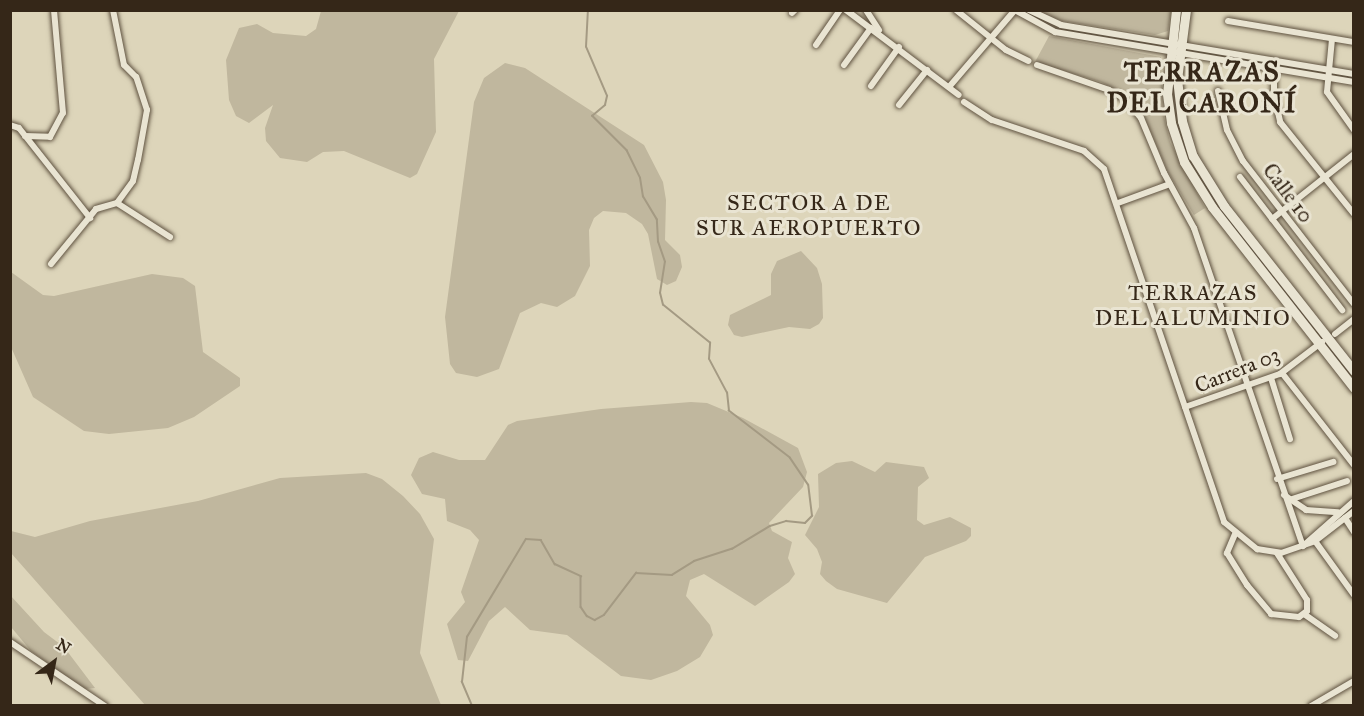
<!DOCTYPE html>
<html>
<head>
<meta charset="utf-8">
<style>
	body { margin:0 }
	#map { position:relative; width:1364px; height:716px; overflow:hidden; background:#ddd5ba; font-family:"IM FELL Great Primer",serif }
	div>[style] { position:absolute }
	[style*='--x'] { left:calc(var(--x)*1px); top:calc(var(--y)*1px); width:calc(var(--w)*1px); rotate:calc(var(--a)*1deg) }
	.green>* { inset:0; background:#c0b79e }
	.stream>* { height:1.5px; margin:-0.75px; padding:0 0.75px; transform-origin:0.75px; border-radius:0.75px; background:#a49a83 }
	.roads { filter:drop-shadow(0 0 2px #5f5240) drop-shadow(0 0 2px #5f5240) }
	.street>* { height:6px; margin:-3px; padding:0 3px; transform-origin:3px; border-radius:3px; background:#e9e4d2 }
	.secondary>* { height:9px; margin:-4.5px; padding:0 4.5px; transform-origin:4.5px; border-radius:4.5px; background:#e9e4d2 }
	span { translate:-50% -50%; white-space:nowrap; text-align:center; line-height:1.15; -webkit-text-stroke:6px #e9e4d2; paint-order:stroke }
	.street-label { font-size:21px; color:#352718 }
	.neighbourhood-label { font-size:22px; color:#352718; letter-spacing:1.5px }
	.district-label { font-size:27px; color:#352718; font-weight:700; letter-spacing:1.5px }
	.frame { position:absolute; inset:0; border:12px solid #352718; pointer-events:none }
	.north { position:absolute; left:24px; top:632px; width:60px; height:60px; -webkit-text-stroke:4px #e9e4d2; paint-order:stroke; rotate:32deg; font-size:16px; font-weight:700; line-height:24px; text-align:center; color:#352718 }
	.north::after { content:''; display:block; margin:auto; width:21px; height:27px; background:#352718; clip-path:polygon(50% 0,100% 100%,50% 72%,0 100%) }
</style>
</head>
<body>
<div id="map">
	<div class="green">
		<i style="clip-path:polygon(321px 11px,459px 11px,434px 59px,436px 132px,417px 174px,410px 178px,344px 151px,323px 152px,307px 162px,280px 158px,266px 141px,265px 128px,273px 105px,249px 123px,236px 116px,229px 100px,226px 60px,239px 28px,257px 24px,273px 33px,306px 36px,316px 29px)"></i>
		<i style="clip-path:polygon(1037px 11px,1171px 11px,1168px 31px,1155px 35px,1062px 21px)"></i>
		<i style="clip-path:polygon(1049px 36px,1161px 57px,1163px 113px,1170px 142px,1205px 208px,1194px 215px,1168px 172px,1142px 112px,1125px 94px,1101px 82px,1035px 62px)"></i>
		<i style="clip-path:polygon(505px 63px,525px 68px,644px 145px,663px 182px,666px 200px,665px 240px,680px 255px,682px 267px,676px 281px,667px 285px,657px 279px,648px 234px,642px 224px,626px 213px,603px 211px,594px 218px,589px 230px,590px 266px,575px 296px,557px 307px,541px 303px,520px 313px,499px 369px,477px 377px,456px 373px,450px 364px,445px 317px,474px 102px,484px 78px)"></i>
		<i style="clip-path:polygon(801px 251px,817px 268px,822px 284px,823px 318px,819px 324px,810px 329px,789px 327px,742px 337px,734px 335px,728px 325px,730px 315px,771px 295px,771px 274px,777px 261px)"></i>
		<i style="clip-path:polygon(11px 272px,43px 295px,54px 296px,152px 274px,183px 278px,195px 286px,203px 352px,240px 378px,240px 386px,194px 417px,168px 428px,109px 434px,84px 431px,33px 397px,11px 347px)"></i>
		<i style="clip-path:polygon(691px 402px,707px 403px,743px 418px,798px 448px,807px 472px,803px 487px,769px 523px,772px 531px,792px 542px,788px 558px,795px 574px,789px 582px,755px 606px,704px 574px,690px 580px,686px 596px,710px 625px,713px 635px,700px 657px,677px 671px,651px 680px,621px 676px,567px 635px,530px 630px,505px 607px,489px 621px,468px 661px,458px 660px,447px 624px,465px 602px,461px 592px,479px 540px,470px 530px,447px 521px,445px 499px,422px 494px,411px 475px,419px 458px,433px 452px,459px 460px,485px 460px,508px 425px,517px 421px,601px 409px)"></i>
		<i style="clip-path:polygon(852px 461px,875px 472px,886px 462px,924px 467px,929px 478px,918px 487px,917px 520px,924px 525px,950px 517px,971px 528px,971px 536px,966px 541px,925px 557px,887px 603px,837px 589px,826px 581px,820px 574px,822px 562px,817px 549px,805px 535px,819px 507px,818px 474px,836px 463px)"></i>
		<i style="clip-path:polygon(366px 473px,382px 479px,403px 496px,420px 514px,434px 539px,420px 653px,441px 705px,145px 705px,11px 553px,11px 531px,35px 537px,90px 521px,198px 501px,280px 478px)"></i>
		<i style="clip-path:polygon(10px 595px,44px 632px,64px 647px,95px 688px,83px 689px,31px 651px,11px 627px)"></i>
	</div>
	<div class="stream">
		<i style="--x:472;--y:706;--w:26;--a:-113"></i>
		<i style="--x:462;--y:682;--w:45;--a:-83.7"></i>
		<i style="--x:467;--y:637;--w:114;--a:-59"></i>
		<i style="--x:526;--y:539;--w:15;--a:4"></i>
		<i style="--x:541;--y:540;--w:28;--a:60"></i>
		<i style="--x:555;--y:564;--w:29;--a:25"></i>
		<i style="--x:581;--y:576;--w:31;--a:90"></i>
		<i style="--x:581;--y:607;--w:11;--a:56"></i>
		<i style="--x:587;--y:616;--w:9;--a:27"></i>
		<i style="--x:595;--y:620;--w:10;--a:-29"></i>
		<i style="--x:604;--y:615;--w:53;--a:-52.7"></i>
		<i style="--x:636;--y:573;--w:36;--a:3"></i>
		<i style="--x:672;--y:575;--w:26;--a:-32"></i>
		<i style="--x:694;--y:561;--w:40;--a:-18"></i>
		<i style="--x:732;--y:549;--w:44;--a:-31.2"></i>
		<i style="--x:770;--y:526;--w:17;--a:-17"></i>
		<i style="--x:786;--y:521;--w:19;--a:6"></i>
		<i style="--x:805;--y:523;--w:10;--a:-45"></i>
		<i style="--x:812;--y:516;--w:31;--a:-97"></i>
		<i style="--x:808;--y:485;--w:32;--a:-124"></i>
		<i style="--x:790;--y:458;--w:77;--a:-142.4"></i>
		<i style="--x:729;--y:411;--w:18;--a:-96"></i>
		<i style="--x:727;--y:393;--w:38;--a:-118"></i>
		<i style="--x:709;--y:359;--w:16;--a:-86"></i>
		<i style="--x:710;--y:343;--w:60;--a:-141"></i>
		<i style="--x:663;--y:305;--w:12;--a:-104"></i>
		<i style="--x:660;--y:293;--w:31;--a:-81"></i>
		<i style="--x:665;--y:262;--w:21;--a:-109"></i>
		<i style="--x:658;--y:242;--w:22;--a:-93"></i>
		<i style="--x:657;--y:220;--w:27;--a:-121"></i>
		<i style="--x:643;--y:197;--w:19;--a:-99"></i>
		<i style="--x:640;--y:178;--w:30;--a:-116"></i>
		<i style="--x:627;--y:151;--w:49;--a:-135"></i>
		<i style="--x:592;--y:116;--w:17;--a:-40"></i>
		<i style="--x:605;--y:105;--w:9;--a:-77"></i>
		<i style="--x:607;--y:96;--w:53;--a:-113.2"></i>
		<i style="--x:586;--y:47;--w:37;--a:-87"></i>
	</div>
	<div class="roads">
		<div class="street">
			<i style="--x:846;--y:10;--w:141;--a:37"></i>
			<i style="--x:866;--y:10;--w:24;--a:57"></i>
			<i style="--x:956;--y:10;--w:64;--a:38.7"></i>
			<i style="--x:1006;--y:50;--w:25;--a:26"></i>
			<i style="--x:1015;--y:10;--w:46;--a:28.8"></i>
			<i style="--x:1055;--y:32;--w:303;--a:9.5"></i>
			<i style="--x:1029;--y:10;--w:35;--a:25"></i>
			<i style="--x:1061;--y:25;--w:297;--a:9.5"></i>
			<i style="--x:792;--y:13;--w:4;--a:-45"></i>
			<i style="--x:1228;--y:21;--w:128;--a:9.5"></i>
			<i style="--x:1332;--y:39;--w:53;--a:95.4"></i>
			<i style="--x:1327;--y:92;--w:47;--a:54.6"></i>
			<i style="--x:816;--y:45;--w:42;--a:-55.6"></i>
			<i style="--x:844;--y:65;--w:46;--a:-53.9"></i>
			<i style="--x:1037;--y:65;--w:76;--a:19.1"></i>
			<i style="--x:1109;--y:90;--w:18;--a:29"></i>
			<i style="--x:1125;--y:99;--w:25;--a:50"></i>
			<i style="--x:1141;--y:118;--w:60;--a:67.3"></i>
			<i style="--x:1164;--y:173;--w:63;--a:61.4"></i>
			<i style="--x:1194;--y:228;--w:336;--a:71.1"></i>
			<i style="--x:1274;--y:67;--w:28;--a:90"></i>
			<i style="--x:1274;--y:95;--w:28;--a:77"></i>
			<i style="--x:1280;--y:122;--w:118;--a:51.2"></i>
			<i style="--x:871;--y:86;--w:48;--a:-54.3"></i>
			<i style="--x:949;--y:87;--w:101;--a:-49.4"></i>
			<i style="--x:1218;--y:91;--w:40;--a:77"></i>
			<i style="--x:1227;--y:130;--w:35;--a:63"></i>
			<i style="--x:1243;--y:161;--w:181;--a:52.2"></i>
			<i style="--x:964;--y:102;--w:33;--a:33"></i>
			<i style="--x:992;--y:120;--w:97;--a:18.6"></i>
			<i style="--x:1084;--y:151;--w:27;--a:42"></i>
			<i style="--x:1104;--y:169;--w:373;--a:71.2"></i>
			<i style="--x:1224;--y:522;--w:43;--a:39.3"></i>
			<i style="--x:1257;--y:549;--w:24;--a:9"></i>
			<i style="--x:1281;--y:553;--w:36;--a:-19"></i>
			<i style="--x:1315;--y:541;--w:49;--a:-37.6"></i>
			<i style="--x:899;--y:105;--w:45;--a:-51.3"></i>
			<i style="--x:10;--y:125;--w:9;--a:18"></i>
			<i style="--x:19;--y:128;--w:115;--a:51.7"></i>
			<i style="--x:25;--y:136;--w:25;--a:2"></i>
			<i style="--x:50;--y:137;--w:27;--a:-62"></i>
			<i style="--x:63;--y:113;--w:103;--a:-95"></i>
			<i style="--x:1240;--y:177;--w:168;--a:52.5"></i>
			<i style="--x:117;--y:203;--w:63;--a:32.7"></i>
			<i style="--x:1118;--y:203;--w:55;--a:-20.1"></i>
			<i style="--x:1272;--y:219;--w:105;--a:-38.4"></i>
			<i style="--x:51;--y:264;--w:71;--a:-50.7"></i>
			<i style="--x:96;--y:209;--w:22;--a:-16"></i>
			<i style="--x:117;--y:203;--w:27;--a:-54"></i>
			<i style="--x:133;--y:181;--w:22;--a:-77"></i>
			<i style="--x:138;--y:160;--w:51;--a:-79.8"></i>
			<i style="--x:147;--y:110;--w:35;--a:-108"></i>
			<i style="--x:136;--y:77;--w:17;--a:-135"></i>
			<i style="--x:124;--y:65;--w:56;--a:-101.3"></i>
			<i style="--x:1335;--y:334;--w:24;--a:-38"></i>
			<i style="--x:1282;--y:373;--w:117;--a:52"></i>
			<i style="--x:1271;--y:378;--w:64;--a:72.7"></i>
			<i style="--x:1185;--y:407;--w:101;--a:-19.2"></i>
			<i style="--x:1280;--y:374;--w:53;--a:-37.3"></i>
			<i style="--x:1277;--y:479;--w:59;--a:-16.9"></i>
			<i style="--x:1284;--y:495;--w:27;--a:34"></i>
			<i style="--x:1306;--y:510;--w:32;--a:4"></i>
			<i style="--x:1289;--y:500;--w:61;--a:-18.1"></i>
			<i style="--x:1345;--y:518;--w:17;--a:57"></i>
			<i style="--x:1235;--y:534;--w:21;--a:113"></i>
			<i style="--x:1227;--y:553;--w:38;--a:58"></i>
			<i style="--x:1247;--y:585;--w:38;--a:50"></i>
			<i style="--x:1271;--y:614;--w:28;--a:6"></i>
			<i style="--x:1299;--y:617;--w:10;--a:-37"></i>
			<i style="--x:1307;--y:611;--w:11;--a:-90"></i>
			<i style="--x:1307;--y:600;--w:56;--a:-122.6"></i>
			<i style="--x:1315;--y:541;--w:67;--a:54.2"></i>
			<i style="--x:1303;--y:546;--w:68;--a:-41.4"></i>
			<i style="--x:1304;--y:614;--w:38;--a:35"></i>
			<i style="--x:10;--y:642;--w:115;--a:34"></i>
			<i style="--x:1311;--y:706;--w:50;--a:-30.2"></i>
		</div>
		<div class="secondary">
			<i style="--x:1176;--y:10;--w:84;--a:96.1"></i>
			<i style="--x:1167;--y:94;--w:29;--a:82"></i>
			<i style="--x:1171;--y:123;--w:41;--a:71.6"></i>
			<i style="--x:1184;--y:162;--w:53;--a:58.1"></i>
			<i style="--x:1212;--y:207;--w:230;--a:51.9"></i>
			<i style="--x:1186;--y:10;--w:70;--a:97.4"></i>
			<i style="--x:1177;--y:79;--w:42;--a:83.2"></i>
			<i style="--x:1182;--y:121;--w:37;--a:73"></i>
			<i style="--x:1193;--y:156;--w:59;--a:58.2"></i>
			<i style="--x:1224;--y:206;--w:210;--a:51.8"></i>
		</div>
	</div>
	<div class="street-label">
		<span style="left:1288px;top:193px;rotate:53deg">Calle 10</span>
		<span style="left:1237px;top:370px;rotate:-22deg">Carrera 03</span>
	</div>
	<div class="neighbourhood-label">
		<span style="left:809px;top:215px">SECTOR A DE<br>SUR AEROPUERTO</span>
		<span style="left:1193px;top:305px">TERRAZAS<br>DEL ALUMINIO</span>
	</div>
	<div class="district-label">
		<span style="left:1202px;top:87px">TERRAZAS<br>DEL CARONÍ</span>
	</div>
	<div class="frame"></div>
	<div class="north">N</div>
</div>
</body>
</html>
